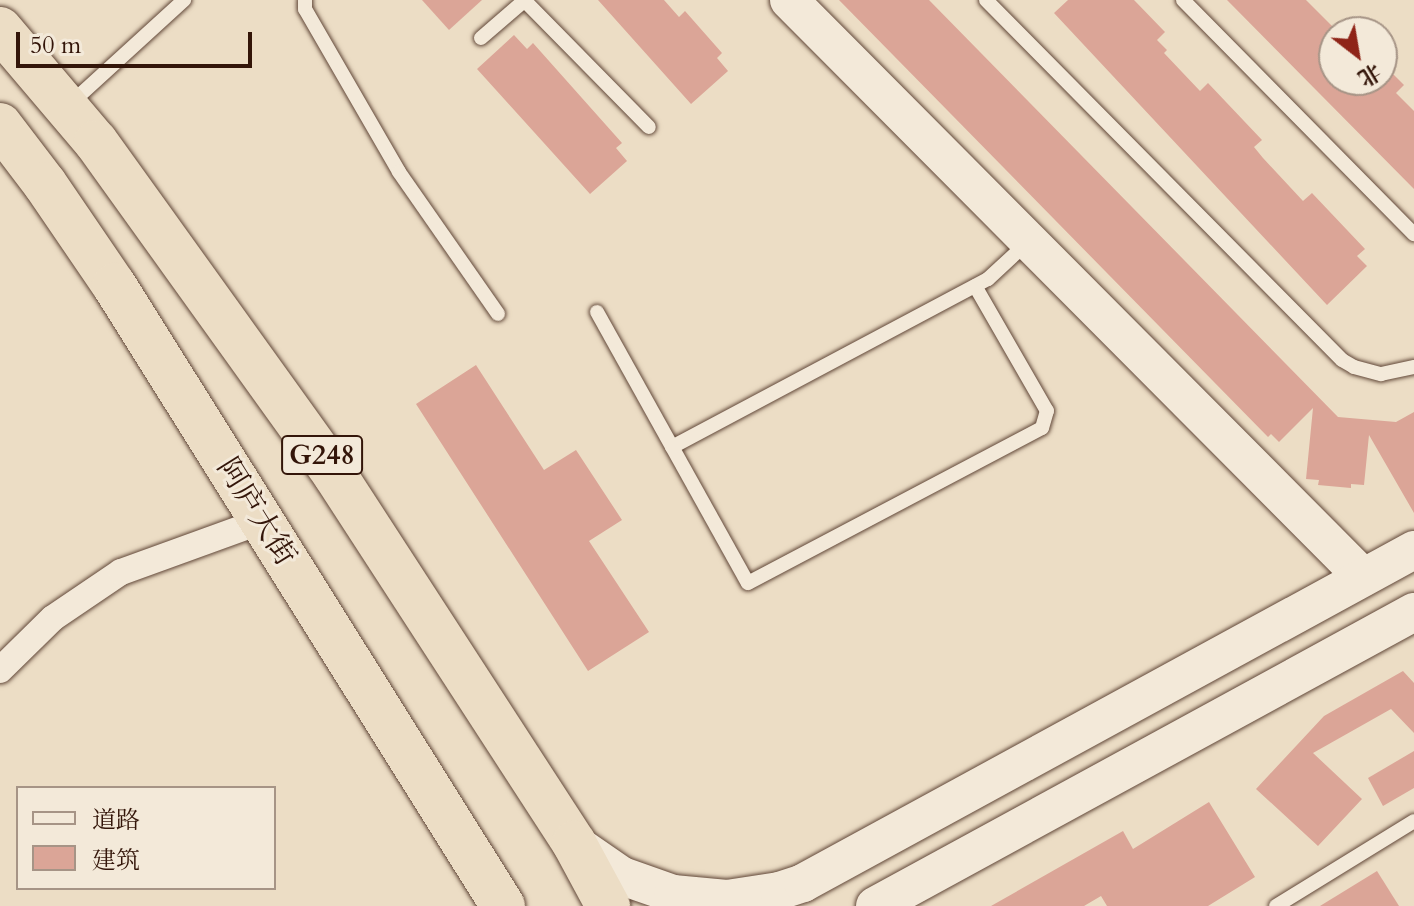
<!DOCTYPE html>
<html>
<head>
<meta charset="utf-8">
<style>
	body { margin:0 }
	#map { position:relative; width:1414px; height:906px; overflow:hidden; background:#ecddc5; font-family:Cardo,"Noto Serif SC",serif }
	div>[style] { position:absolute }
	.building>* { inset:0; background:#dba597 }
	.roads { filter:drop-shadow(0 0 2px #614738) drop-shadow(0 0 2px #614738) }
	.lane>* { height:14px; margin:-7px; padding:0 7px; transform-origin:7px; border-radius:7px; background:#f3e9d9 }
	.street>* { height:26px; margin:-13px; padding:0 13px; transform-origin:13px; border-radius:13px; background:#f3e9d9 }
	.secondary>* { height:38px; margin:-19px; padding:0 19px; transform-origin:19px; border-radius:19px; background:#f3e9d9 }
	.highway>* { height:44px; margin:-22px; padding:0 22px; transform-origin:22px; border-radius:22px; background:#ecddc5 }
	span { translate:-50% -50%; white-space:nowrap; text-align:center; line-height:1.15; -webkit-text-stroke:6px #f3e9d9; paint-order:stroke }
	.shield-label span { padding:2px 6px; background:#f3e9d9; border:2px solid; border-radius:6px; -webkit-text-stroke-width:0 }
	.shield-label { font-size:28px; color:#331509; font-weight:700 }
	.street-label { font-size:30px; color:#331509 }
	.legend { position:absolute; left:16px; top:786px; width:260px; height:104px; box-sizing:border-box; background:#f3e9d9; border:2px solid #a69486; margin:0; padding:10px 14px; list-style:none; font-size:24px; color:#331509 }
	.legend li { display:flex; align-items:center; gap:16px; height:40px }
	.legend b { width:40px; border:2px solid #a69486 }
	.north { position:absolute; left:1318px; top:16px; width:80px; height:80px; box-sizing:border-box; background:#f3e9d9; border:2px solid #a69486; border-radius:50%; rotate:149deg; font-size:22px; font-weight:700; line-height:32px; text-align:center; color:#331509 }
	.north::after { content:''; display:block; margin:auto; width:28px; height:36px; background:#8f2418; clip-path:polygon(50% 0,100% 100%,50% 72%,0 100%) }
	.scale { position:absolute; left:16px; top:32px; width:236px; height:36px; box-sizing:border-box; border:4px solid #331509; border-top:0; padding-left:10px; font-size:24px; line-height:28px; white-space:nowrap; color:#331509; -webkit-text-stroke:6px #f3e9d9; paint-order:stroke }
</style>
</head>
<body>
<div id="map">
	<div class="building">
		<div style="clip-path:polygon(422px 0,482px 0,449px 30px)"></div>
		<div style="clip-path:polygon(598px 0,664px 0,679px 17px,685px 11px,722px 53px,717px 58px,728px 71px,691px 104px)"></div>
		<div style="clip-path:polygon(839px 0,929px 0,1338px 417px,1396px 422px,1414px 412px,1414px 513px,1369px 435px,1364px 485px,1351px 484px,1351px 488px,1318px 485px,1319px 480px,1306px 479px,1313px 408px,1279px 442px,1271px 434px,1268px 437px)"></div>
		<div style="clip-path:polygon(1068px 0,1134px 0,1165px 32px,1157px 40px,1167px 50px,1164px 53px,1200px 91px,1208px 83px,1262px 140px,1254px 147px,1263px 158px,1303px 201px,1312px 193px,1365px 249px,1357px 256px,1367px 266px,1327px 305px,1054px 13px)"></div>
		<div style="clip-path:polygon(1227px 0,1306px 0,1338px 32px,1334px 32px,1334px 80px,1382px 80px,1387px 68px,1404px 85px,1396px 93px,1414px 111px,1414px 189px)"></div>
		<div style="clip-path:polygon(514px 35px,527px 49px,533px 43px,622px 143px,616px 148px,627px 161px,590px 194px,477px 69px)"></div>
		<div style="clip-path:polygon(476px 365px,544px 470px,576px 450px,622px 520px,589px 541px,649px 632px,588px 671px,416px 404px)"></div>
		<div style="clip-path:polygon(1403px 671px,1414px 683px,1414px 733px,1391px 709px,1313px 753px,1362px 799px,1318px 846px,1256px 789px,1324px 716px)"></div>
		<div style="clip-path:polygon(1414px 751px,1414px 788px,1383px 806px,1368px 778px)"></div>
		<div style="clip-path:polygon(1209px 802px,1255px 877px,1208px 906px,1107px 906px,1101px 896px,1084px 906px,991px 906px,1123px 831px,1133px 849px)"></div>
		<div style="clip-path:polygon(1377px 871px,1399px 906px,1320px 906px)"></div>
	</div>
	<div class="roads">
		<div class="lane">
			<div style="left:305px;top:0;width:9px;rotate:90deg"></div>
			<div style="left:305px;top:9px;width:188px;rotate:60deg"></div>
			<div style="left:399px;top:172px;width:173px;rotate:55.1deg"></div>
			<div style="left:524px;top:0;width:178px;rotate:45.5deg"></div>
			<div style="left:986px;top:0;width:506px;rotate:45.32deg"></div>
			<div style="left:1342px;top:360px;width:14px;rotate:30deg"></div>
			<div style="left:1354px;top:367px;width:28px;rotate:15deg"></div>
			<div style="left:1381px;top:374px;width:34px;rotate:-12deg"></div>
			<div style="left:1183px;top:0;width:329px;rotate:45.4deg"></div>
			<div style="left:481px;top:38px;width:58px;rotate:-40.8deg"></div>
			<div style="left:69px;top:105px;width:156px;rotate:-42.4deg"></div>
			<div style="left:597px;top:312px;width:310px;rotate:60.9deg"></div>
			<div style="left:748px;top:583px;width:332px;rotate:-27.8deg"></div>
			<div style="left:1042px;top:428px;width:18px;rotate:-74deg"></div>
			<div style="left:1047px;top:411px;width:144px;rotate:-119.9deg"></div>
			<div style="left:672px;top:447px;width:358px;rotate:-28deg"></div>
			<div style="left:988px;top:279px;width:56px;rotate:-42.8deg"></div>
			<div style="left:1276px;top:906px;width:162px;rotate:-31.6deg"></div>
		</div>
		<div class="street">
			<div style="left:0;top:670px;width:74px;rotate:-44.5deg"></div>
			<div style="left:53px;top:618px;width:82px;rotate:-34.1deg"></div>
			<div style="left:121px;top:572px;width:150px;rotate:-19.9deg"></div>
		</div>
		<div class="secondary">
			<div style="left:789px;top:0;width:814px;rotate:45.15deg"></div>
			<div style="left:574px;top:843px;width:58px;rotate:34.5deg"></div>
			<div style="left:622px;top:876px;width:54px;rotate:19.4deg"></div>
			<div style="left:673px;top:894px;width:54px;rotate:5.3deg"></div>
			<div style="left:727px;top:899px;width:53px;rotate:-8.7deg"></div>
			<div style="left:779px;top:891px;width:25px;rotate:-18deg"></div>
			<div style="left:803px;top:883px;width:696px;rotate:-28.59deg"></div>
			<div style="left:875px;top:906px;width:614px;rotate:-28.61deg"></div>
		</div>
		<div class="highway">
			<div style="left:0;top:29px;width:148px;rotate:49.7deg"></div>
			<div style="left:96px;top:142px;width:410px;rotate:54.3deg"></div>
			<div style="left:335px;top:475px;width:439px;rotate:57deg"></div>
			<div style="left:574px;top:843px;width:72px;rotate:61.6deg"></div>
			<div style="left:0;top:125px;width:74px;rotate:52.7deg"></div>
			<div style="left:45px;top:184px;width:122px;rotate:55.7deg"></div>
			<div style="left:114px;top:285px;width:733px;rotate:57.94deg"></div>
		</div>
	</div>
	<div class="shield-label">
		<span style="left:322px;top:455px">G248</span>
	</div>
	<div class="street-label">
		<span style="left:256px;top:512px;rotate:58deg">阿庐大街</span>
	</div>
	<ul class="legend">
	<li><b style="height:10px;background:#f3e9d9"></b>道路</li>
	<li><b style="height:22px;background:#dba597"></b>建筑</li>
	</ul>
	<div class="north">北</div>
	<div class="scale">50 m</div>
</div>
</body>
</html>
